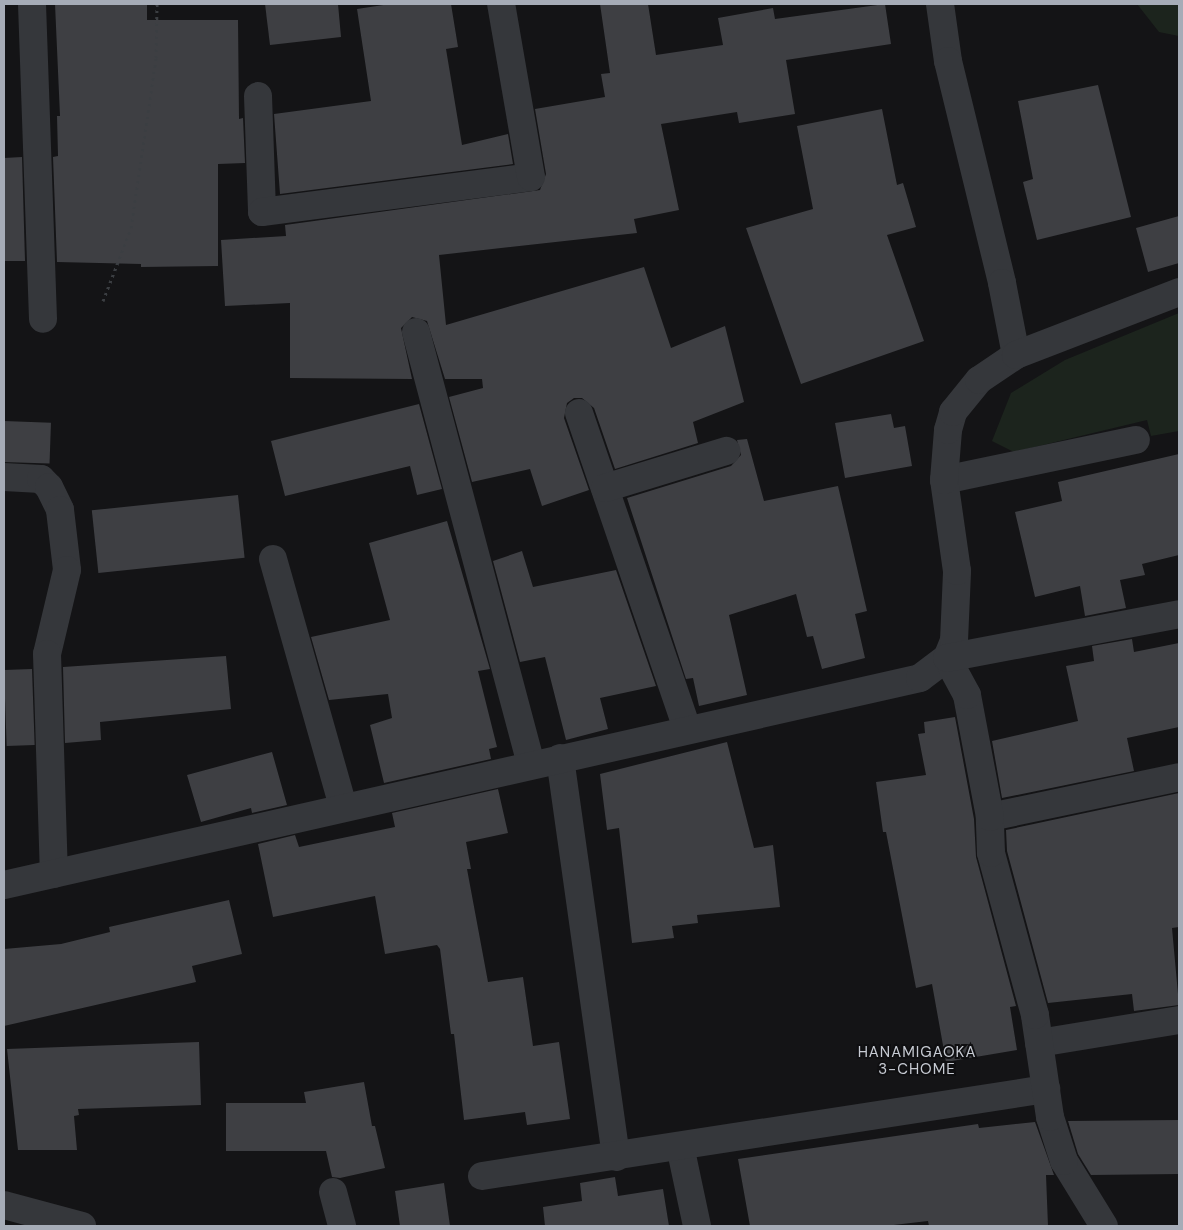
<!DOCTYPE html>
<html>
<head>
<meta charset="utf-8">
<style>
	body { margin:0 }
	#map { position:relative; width:1183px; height:1230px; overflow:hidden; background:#141416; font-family:"DM Sans",sans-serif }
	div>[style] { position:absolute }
	.green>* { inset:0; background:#1c241d }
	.building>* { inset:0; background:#3e3f43; transform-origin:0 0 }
	.path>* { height:3px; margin-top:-1.5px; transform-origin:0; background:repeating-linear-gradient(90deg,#3b3e42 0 2.5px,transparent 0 6.5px) }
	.minor>* { height:28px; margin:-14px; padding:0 14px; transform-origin:14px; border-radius:14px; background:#35373b }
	span { translate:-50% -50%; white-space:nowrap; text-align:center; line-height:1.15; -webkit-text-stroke:4px #0f0f11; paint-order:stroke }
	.neighbourhood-label { font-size:15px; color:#c7cbd3; letter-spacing:1px }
	.frame { position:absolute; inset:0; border:5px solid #a6acb7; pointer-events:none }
</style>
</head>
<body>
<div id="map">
	<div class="green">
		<div style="clip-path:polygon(1137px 4px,1179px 4px,1179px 36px,1159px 32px)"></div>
		<div style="clip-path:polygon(1179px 313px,1179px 431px,1151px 436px,1147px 420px,1014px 452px,992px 441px,1011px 393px,1065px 360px)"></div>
	</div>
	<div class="building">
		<div style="clip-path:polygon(55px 4px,147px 4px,147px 20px,238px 20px,239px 119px,243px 118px,245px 163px,218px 164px,218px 266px,141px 267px,141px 264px,57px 262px,53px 157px,58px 156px,57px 116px,60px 116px)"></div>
		<div style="clip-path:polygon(265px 4px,338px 4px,341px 37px,270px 45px)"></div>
		<div style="clip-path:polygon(390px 4px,451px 4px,458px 47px,446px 49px,462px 145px,508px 134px,513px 164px,280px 194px,274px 114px,371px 101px,357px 9px)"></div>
		<div style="clip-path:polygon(600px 4px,648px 4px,656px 55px,723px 45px,718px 18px,773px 8px,775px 19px,885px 4px,891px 44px,786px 60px,795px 114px,739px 123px,737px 112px,661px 124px,679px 210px,634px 219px,637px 233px,439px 255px,446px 325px,644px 267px,671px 348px,725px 326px,744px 402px,693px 422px,698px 443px,615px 469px,594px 408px,582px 398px,574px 398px,567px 403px,564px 418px,589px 490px,542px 506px,530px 469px,472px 482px,449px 397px,483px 388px,482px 379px,445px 379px,427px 321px,412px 317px,401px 328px,412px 379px,290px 378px,290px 303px,225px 306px,221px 240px,286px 236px,285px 225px,540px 190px,546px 174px,535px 109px,605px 97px,601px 74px,610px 73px)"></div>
		<div style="clip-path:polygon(1098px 85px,1131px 217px,1037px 240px,1023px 182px,1033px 179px,1018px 101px)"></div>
		<div style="clip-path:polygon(882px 109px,897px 185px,903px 183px,916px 227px,887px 235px,924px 341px,801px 384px,746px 228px,813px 209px,797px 126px)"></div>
		<div style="clip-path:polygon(22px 157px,25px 261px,4px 261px,4px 158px)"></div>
		<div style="clip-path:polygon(1179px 216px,1179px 263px,1148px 272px,1136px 228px)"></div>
		<div style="clip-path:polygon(419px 404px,442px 489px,417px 495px,410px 466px,285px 496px,271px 441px)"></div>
		<div style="clip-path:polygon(891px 414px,894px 428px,905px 426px,912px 466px,845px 478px,835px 423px)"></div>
		<div style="left:4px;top:421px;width:47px;height:41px;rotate:2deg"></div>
		<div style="clip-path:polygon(747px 439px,764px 501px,838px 486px,867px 611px,855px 614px,865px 658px,822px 669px,813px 636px,807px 637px,796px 594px,729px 615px,747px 695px,699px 706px,693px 678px,686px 679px,627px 498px,731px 466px,741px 455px,737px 440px)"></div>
		<div style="clip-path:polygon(1179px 454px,1179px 555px,1142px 564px,1145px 575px,1120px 580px,1126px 608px,1085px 616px,1080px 586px,1035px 597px,1015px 512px,1062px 501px,1058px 482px)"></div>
		<div style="left:238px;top:495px;width:63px;height:147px;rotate:84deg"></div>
		<div style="clip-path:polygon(447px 521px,490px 669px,478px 671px,497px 747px,489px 749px,491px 759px,384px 783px,370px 725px,392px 718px,388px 694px,329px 700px,311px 637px,390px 620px,369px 543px)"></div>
		<div style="clip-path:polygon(522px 551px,533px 587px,616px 570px,656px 686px,600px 698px,608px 729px,566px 740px,545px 657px,520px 662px,493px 561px)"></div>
		<div style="clip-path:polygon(1132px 639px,1134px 652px,1179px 643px,1179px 727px,1127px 738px,1134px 771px,1002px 798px,992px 741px,1078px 721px,1066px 666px,1094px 661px,1092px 646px)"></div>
		<div style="clip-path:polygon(226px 656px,231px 709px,100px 722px,101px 740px,65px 743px,63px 667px)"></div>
		<div style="left:32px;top:669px;width:76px;height:28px;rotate:88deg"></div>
		<div style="clip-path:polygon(955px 717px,974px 819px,976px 857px,1016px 1006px,1010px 1007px,1017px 1050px,946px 1062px,932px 984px,916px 988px,886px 832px,883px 832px,876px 782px,926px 775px,918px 734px,925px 733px,924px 722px)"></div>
		<div style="clip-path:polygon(727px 742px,754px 848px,773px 845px,780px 907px,697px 915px,698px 923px,672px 926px,674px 938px,632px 943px,619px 828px,607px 830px,600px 774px)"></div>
		<div style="clip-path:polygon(272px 752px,287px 805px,252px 813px,251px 808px,201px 822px,187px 775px)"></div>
		<div style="clip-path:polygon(498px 789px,508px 833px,466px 842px,471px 869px,467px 869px,488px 982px,523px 977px,533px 1046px,559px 1042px,570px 1119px,527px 1125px,525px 1112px,464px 1120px,454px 1034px,451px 1034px,440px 949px,437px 945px,385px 954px,375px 896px,273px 917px,258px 844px,295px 835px,299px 847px,395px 827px,392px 813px)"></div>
		<div style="clip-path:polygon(1179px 793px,1179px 927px,1172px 928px,1179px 1005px,1134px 1011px,1132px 994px,1048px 1003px,1007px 851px,1006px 830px)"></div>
		<div style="clip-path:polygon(229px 900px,242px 954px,192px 966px,196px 982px,4px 1026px,4px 949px,61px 944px,110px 932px,109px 927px)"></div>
		<div style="clip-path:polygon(199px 1042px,201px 1105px,78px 1109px,79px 1115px,74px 1116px,77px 1150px,18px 1150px,7px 1049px)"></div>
		<div style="clip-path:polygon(364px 1082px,372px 1126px,375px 1126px,385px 1168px,340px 1178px,332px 1177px,326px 1151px,226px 1151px,226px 1103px,306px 1103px,304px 1092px)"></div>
		<div style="clip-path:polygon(1179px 1120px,1179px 1174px,1091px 1175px,1078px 1154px,1068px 1121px)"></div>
		<div style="clip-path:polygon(1035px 1122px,1054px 1175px,1046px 1175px,1048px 1226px,929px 1226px,928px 1221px,885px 1226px,750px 1226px,738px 1159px,978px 1124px,979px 1128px)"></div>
		<div style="clip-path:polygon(615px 1177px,618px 1196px,663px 1189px,669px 1226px,545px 1226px,543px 1207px,582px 1201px,580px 1183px)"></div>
		<div style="clip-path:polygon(444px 1183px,450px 1226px,400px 1226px,395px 1191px)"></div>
	</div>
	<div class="path">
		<div style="left:103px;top:301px;width:78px;rotate:-69deg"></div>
		<div style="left:131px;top:228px;width:172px;rotate:-81.6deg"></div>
		<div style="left:156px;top:58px;width:54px;rotate:-88.9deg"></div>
	</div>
	<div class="minor">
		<div style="left:32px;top:4px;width:315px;rotate:88deg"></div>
		<div style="left:940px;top:4px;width:58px;rotate:82deg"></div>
		<div style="left:948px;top:61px;width:228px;rotate:76.3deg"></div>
		<div style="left:1002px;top:283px;width:73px;rotate:79deg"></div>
		<div style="left:258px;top:96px;width:116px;rotate:88deg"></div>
		<div style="left:262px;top:212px;width:271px;rotate:-7.4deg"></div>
		<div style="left:531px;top:177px;width:176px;rotate:-99.8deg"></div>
		<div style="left:416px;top:332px;width:447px;rotate:75.1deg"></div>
		<div style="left:579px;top:413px;width:334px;rotate:71.1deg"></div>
		<div style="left:4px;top:477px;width:37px;rotate:3deg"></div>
		<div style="left:41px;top:479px;width:11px;rotate:45deg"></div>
		<div style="left:49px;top:487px;width:25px;rotate:64deg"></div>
		<div style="left:60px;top:510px;width:60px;rotate:83.3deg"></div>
		<div style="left:67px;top:570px;width:86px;rotate:103.4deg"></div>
		<div style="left:47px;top:654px;width:220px;rotate:88.2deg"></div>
		<div style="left:944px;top:480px;width:196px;rotate:-11.8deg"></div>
		<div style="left:605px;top:488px;width:127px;rotate:-17deg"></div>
		<div style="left:273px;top:559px;width:258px;rotate:74.2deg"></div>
		<div style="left:560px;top:758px;width:403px;rotate:82deg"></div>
		<div style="left:990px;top:817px;width:193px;rotate:-11.9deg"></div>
		<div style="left:4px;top:885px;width:939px;rotate:-12.73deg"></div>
		<div style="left:920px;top:678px;width:34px;rotate:-37deg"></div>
		<div style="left:947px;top:658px;width:18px;rotate:-68deg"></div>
		<div style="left:954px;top:641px;width:70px;rotate:-87.5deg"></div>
		<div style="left:957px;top:571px;width:92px;rotate:-98.1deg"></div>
		<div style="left:944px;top:480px;width:50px;rotate:-85.4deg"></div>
		<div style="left:948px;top:430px;width:19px;rotate:-74deg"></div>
		<div style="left:953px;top:412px;width:41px;rotate:-50.9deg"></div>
		<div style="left:979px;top:380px;width:45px;rotate:-34deg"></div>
		<div style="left:1016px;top:355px;width:175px;rotate:-21.1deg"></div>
		<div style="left:1039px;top:1043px;width:142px;rotate:-9.3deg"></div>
		<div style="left:680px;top:1146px;width:82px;rotate:78deg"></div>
		<div style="left:482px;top:1176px;width:571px;rotate:-8.77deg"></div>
		<div style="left:333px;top:1192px;width:35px;rotate:75deg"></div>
		<div style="left:4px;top:1205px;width:81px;rotate:15.1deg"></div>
		<div style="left:1104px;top:1226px;width:76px;rotate:-121.6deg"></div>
		<div style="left:1064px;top:1161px;width:46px;rotate:-107.7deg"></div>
		<div style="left:1050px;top:1117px;width:103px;rotate:-98.4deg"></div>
		<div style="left:1035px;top:1015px;width:168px;rotate:-105.2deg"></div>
		<div style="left:991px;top:853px;width:36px;rotate:-92deg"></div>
		<div style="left:990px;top:817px;width:124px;rotate:-100.7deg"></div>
		<div style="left:967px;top:695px;width:42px;rotate:-118.4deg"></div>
		<div style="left:947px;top:658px;width:236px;rotate:-10.7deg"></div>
	</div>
	<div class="neighbourhood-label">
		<span style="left:917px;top:1061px">HANAMIGAOKA<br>3-CHOME</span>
	</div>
	<div class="frame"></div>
</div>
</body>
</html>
